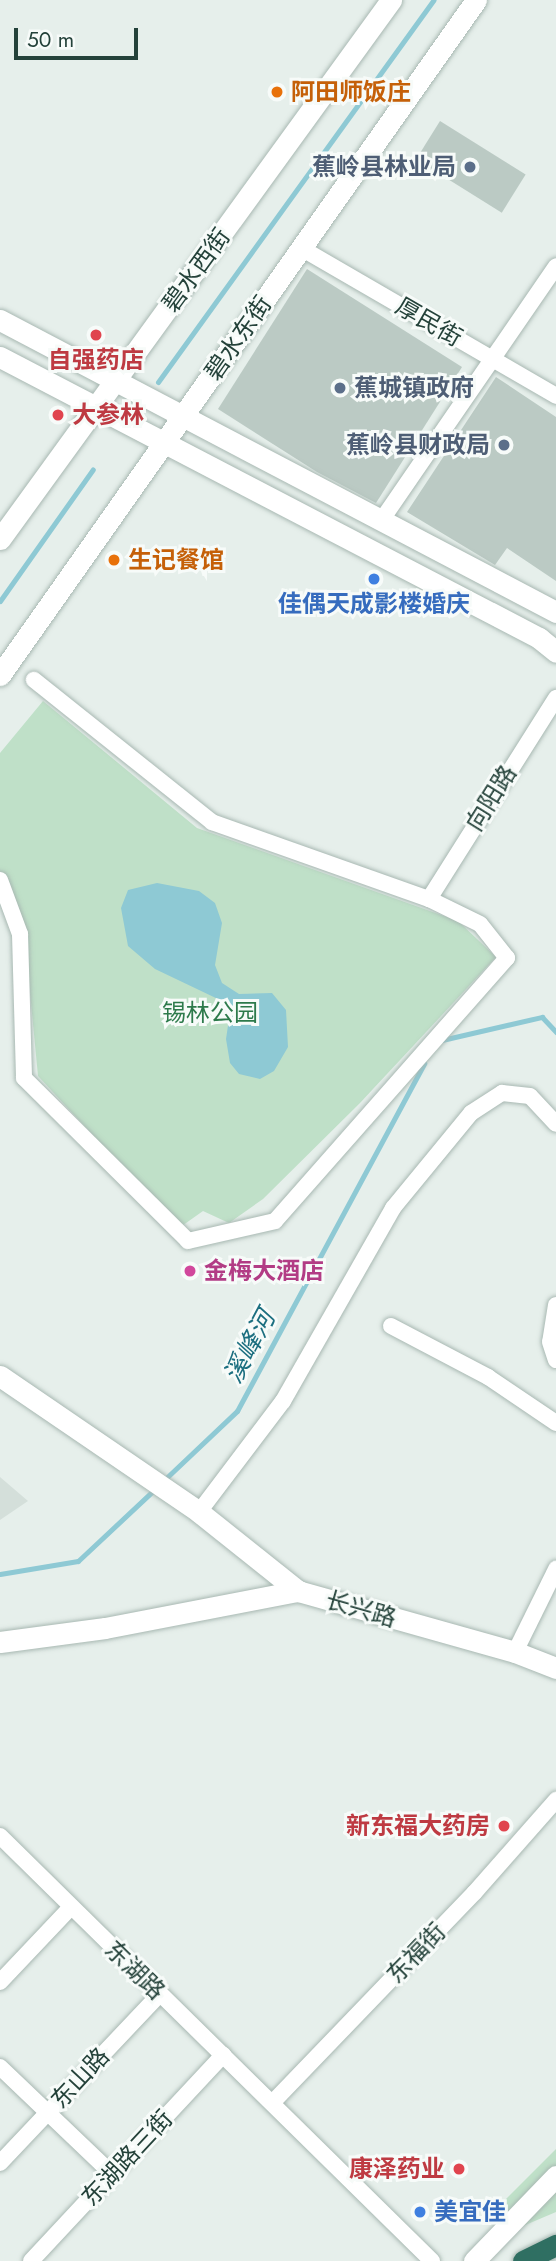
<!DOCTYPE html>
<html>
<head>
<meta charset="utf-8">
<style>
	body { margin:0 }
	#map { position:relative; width:556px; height:2261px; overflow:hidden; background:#e6efeb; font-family:Jost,"Noto Sans SC",sans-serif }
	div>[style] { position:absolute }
	.built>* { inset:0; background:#d4dfda }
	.green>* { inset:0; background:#bfe0c8 }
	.water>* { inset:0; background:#8ec9d4 }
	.stream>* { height:5px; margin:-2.5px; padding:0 2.5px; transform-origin:2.5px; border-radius:2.5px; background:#8ec9d4 }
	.building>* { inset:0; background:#bbcac4; transform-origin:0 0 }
	.roads { filter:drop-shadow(0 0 2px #a8b8b2) drop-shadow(0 0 2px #a8b8b2) }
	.street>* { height:16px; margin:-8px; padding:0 8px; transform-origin:8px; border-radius:8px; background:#fff }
	.secondary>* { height:21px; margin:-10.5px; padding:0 10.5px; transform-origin:10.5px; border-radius:10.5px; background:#fff }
	.highway>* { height:21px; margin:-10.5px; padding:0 10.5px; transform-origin:10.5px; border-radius:10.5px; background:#2f6f62 }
	.dots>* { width:19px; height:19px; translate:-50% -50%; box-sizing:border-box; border:4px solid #f7fbf9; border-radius:50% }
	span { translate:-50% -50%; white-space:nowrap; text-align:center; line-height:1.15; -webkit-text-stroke:6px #f7fbf9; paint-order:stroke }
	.food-label { font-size:24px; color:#c56008; font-weight:700 }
	.left { translate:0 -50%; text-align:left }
	.service-label { font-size:24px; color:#4e5e75; font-weight:700 }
	.right { translate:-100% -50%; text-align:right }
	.street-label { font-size:24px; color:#24423a }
	.health-label { font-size:24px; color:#be3a42; font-weight:700 }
	.shop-label { font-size:24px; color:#366cbe; font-weight:700 }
	.park-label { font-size:24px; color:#2d7a4b }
	.hotel-label { font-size:24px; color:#b23c85; font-weight:700 }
	.water-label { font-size:26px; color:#1c6f80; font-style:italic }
	.scale { position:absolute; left:14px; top:28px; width:124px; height:32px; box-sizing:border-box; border:4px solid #24423a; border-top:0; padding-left:9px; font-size:21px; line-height:24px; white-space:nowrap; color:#24423a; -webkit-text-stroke:5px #f7fbf9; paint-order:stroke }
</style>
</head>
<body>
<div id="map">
	<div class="built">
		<div style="clip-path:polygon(0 1477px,28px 1501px,0 1520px)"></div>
	</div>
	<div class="green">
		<div style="clip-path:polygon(43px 701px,197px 828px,458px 921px,496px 957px,360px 1103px,263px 1199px,229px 1223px,203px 1211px,179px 1228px,38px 1076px,23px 919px,0 871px,0 753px)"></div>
		<div style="clip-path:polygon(556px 2149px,556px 2212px,523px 2226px,500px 2205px)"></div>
	</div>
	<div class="water">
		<div style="clip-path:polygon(157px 883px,199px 891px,215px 903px,222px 923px,215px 965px,222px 983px,239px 994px,272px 993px,286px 1010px,288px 1047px,274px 1071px,260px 1079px,239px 1074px,230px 1063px,226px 1039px,229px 1019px,220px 1000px,155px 969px,128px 946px,121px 908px,128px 890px)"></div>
	</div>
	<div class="stream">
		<div style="left:158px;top:382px;width:471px;rotate:-54.2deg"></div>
		<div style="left:0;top:601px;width:161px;rotate:-54.8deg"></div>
		<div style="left:442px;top:1040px;width:103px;rotate:-13deg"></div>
		<div style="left:542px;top:1017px;width:21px;rotate:47deg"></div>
		<div style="left:163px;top:1481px;width:102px;rotate:-43.4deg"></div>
		<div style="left:237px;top:1411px;width:395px;rotate:-61.7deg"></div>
		<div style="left:0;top:1574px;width:79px;rotate:-9.5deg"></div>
		<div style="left:78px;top:1561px;width:107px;rotate:-43.1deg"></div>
	</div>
	<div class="building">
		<div style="left:440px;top:121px;width:101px;height:45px;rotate:32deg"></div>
		<div style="clip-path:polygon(307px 269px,462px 367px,376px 503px,317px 472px,218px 409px)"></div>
		<div style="clip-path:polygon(496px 377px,556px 417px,556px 581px,507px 548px,495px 565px,407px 512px)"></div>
	</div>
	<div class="roads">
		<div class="street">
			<div style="left:301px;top:248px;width:295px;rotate:30.1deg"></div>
			<div style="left:381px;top:521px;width:309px;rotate:-55.5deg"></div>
			<div style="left:0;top:880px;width:58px;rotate:69.7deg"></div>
			<div style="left:20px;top:934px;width:144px;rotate:88.4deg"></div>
			<div style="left:24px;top:1078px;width:231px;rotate:44.8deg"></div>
			<div style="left:188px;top:1241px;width:89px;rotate:-12.9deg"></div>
			<div style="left:275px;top:1221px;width:351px;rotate:-48.6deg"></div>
			<div style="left:507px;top:958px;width:43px;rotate:-128.5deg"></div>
			<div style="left:480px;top:924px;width:57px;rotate:-153.9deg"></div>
			<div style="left:429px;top:899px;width:230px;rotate:-160.5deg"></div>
			<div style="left:212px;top:822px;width:228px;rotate:-141.4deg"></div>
			<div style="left:429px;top:899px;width:238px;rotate:-57.7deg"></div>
			<div style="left:556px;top:1305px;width:37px;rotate:99deg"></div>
			<div style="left:550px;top:1342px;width:19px;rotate:72deg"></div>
			<div style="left:391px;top:1326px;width:110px;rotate:27.7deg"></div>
			<div style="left:488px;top:1377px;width:82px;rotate:34.1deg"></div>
			<div style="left:199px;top:1512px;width:139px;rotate:-52.9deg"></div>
			<div style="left:283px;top:1401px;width:222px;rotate:-60.3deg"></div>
			<div style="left:393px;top:1208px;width:123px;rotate:-50.6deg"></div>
			<div style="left:471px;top:1113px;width:37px;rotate:-33deg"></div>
			<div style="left:502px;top:1093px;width:28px;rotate:6deg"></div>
			<div style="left:530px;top:1096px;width:38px;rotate:47deg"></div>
			<div style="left:515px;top:1652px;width:93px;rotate:-63.7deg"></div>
			<div style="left:0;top:1836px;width:606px;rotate:44.53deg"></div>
			<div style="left:0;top:1982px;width:102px;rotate:-46.6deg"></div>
			<div style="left:0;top:2067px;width:155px;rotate:43.7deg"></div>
			<div style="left:273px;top:2102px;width:291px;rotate:-46.1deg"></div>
			<div style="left:475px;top:1892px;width:123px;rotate:-48.6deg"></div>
			<div style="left:0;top:2163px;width:233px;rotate:-46.6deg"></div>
			<div style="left:31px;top:2261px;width:282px;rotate:-47deg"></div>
		</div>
		<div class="secondary">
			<div style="left:0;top:320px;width:628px;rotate:27.71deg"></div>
			<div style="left:0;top:357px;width:608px;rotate:27.53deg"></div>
			<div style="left:539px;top:638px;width:22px;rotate:39deg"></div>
			<div style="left:0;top:539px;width:666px;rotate:-54.04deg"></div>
			<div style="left:0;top:675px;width:826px;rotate:-54.81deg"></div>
			<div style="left:0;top:1376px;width:241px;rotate:34.3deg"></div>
			<div style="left:199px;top:1512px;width:127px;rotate:38.6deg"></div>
			<div style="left:298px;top:1591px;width:225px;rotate:15.7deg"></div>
			<div style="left:515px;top:1652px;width:44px;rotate:21.3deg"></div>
			<div style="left:0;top:1642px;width:106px;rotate:-7.6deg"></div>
			<div style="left:105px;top:1628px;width:197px;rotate:-10.9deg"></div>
			<div style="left:474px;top:2261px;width:118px;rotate:-46deg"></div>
		</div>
		<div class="highway">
			<div style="left:523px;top:2261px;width:37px;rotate:-26deg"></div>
		</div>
	</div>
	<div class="dots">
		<div style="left:277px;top:92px;background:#e8710a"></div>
		<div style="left:470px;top:167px;background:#5c6f8a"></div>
		<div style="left:96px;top:335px;background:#e0444e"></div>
		<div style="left:340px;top:388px;background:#5c6f8a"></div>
		<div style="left:58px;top:415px;background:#e0444e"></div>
		<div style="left:504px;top:445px;background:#5c6f8a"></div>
		<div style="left:114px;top:560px;background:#e8710a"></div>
		<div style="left:374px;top:579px;background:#3f7fe0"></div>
		<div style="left:190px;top:1271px;background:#d1479c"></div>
		<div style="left:504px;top:1826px;background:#e0444e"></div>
		<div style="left:459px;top:2169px;background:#e0444e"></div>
		<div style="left:420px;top:2212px;background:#3f7fe0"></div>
	</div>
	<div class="food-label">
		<span class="left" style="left:291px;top:92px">阿田师饭庄</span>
		<span class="left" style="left:128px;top:560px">生记餐馆</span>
	</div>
	<div class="service-label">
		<span class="right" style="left:456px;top:167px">蕉岭县林业局</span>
		<span class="left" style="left:354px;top:388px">蕉城镇政府</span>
		<span class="right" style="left:490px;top:445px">蕉岭县财政局</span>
	</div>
	<div class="street-label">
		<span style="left:196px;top:270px;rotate:-54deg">碧水西街</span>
		<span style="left:429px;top:322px;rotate:30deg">厚民街</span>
		<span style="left:238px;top:338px;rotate:-55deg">碧水东街</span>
		<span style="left:491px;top:798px;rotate:-58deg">向阳路</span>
		<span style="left:361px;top:1609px;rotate:16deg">长兴路</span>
		<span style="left:416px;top:1953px;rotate:-46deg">东福街</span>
		<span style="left:135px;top:1970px;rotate:44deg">东湖路</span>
		<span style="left:80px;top:2078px;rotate:-47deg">东山路</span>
		<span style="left:127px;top:2158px;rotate:-47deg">东湖路三街</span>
	</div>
	<div class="health-label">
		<span style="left:96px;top:360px">自强药店</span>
		<span class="left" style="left:72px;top:415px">大参林</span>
		<span class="right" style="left:490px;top:1826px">新东福大药房</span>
		<span class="right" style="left:445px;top:2169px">康泽药业</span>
	</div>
	<div class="shop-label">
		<span style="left:374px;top:604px">佳偶天成影楼婚庆</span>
		<span class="left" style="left:434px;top:2212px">美宜佳</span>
	</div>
	<div class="park-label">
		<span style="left:210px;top:1013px">锡林公园</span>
	</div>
	<div class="hotel-label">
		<span class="left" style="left:204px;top:1271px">金梅大酒店</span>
	</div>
	<div class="water-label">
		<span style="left:250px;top:1347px;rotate:-62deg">溪峰河</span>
	</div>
	<div class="scale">50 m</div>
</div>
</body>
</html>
